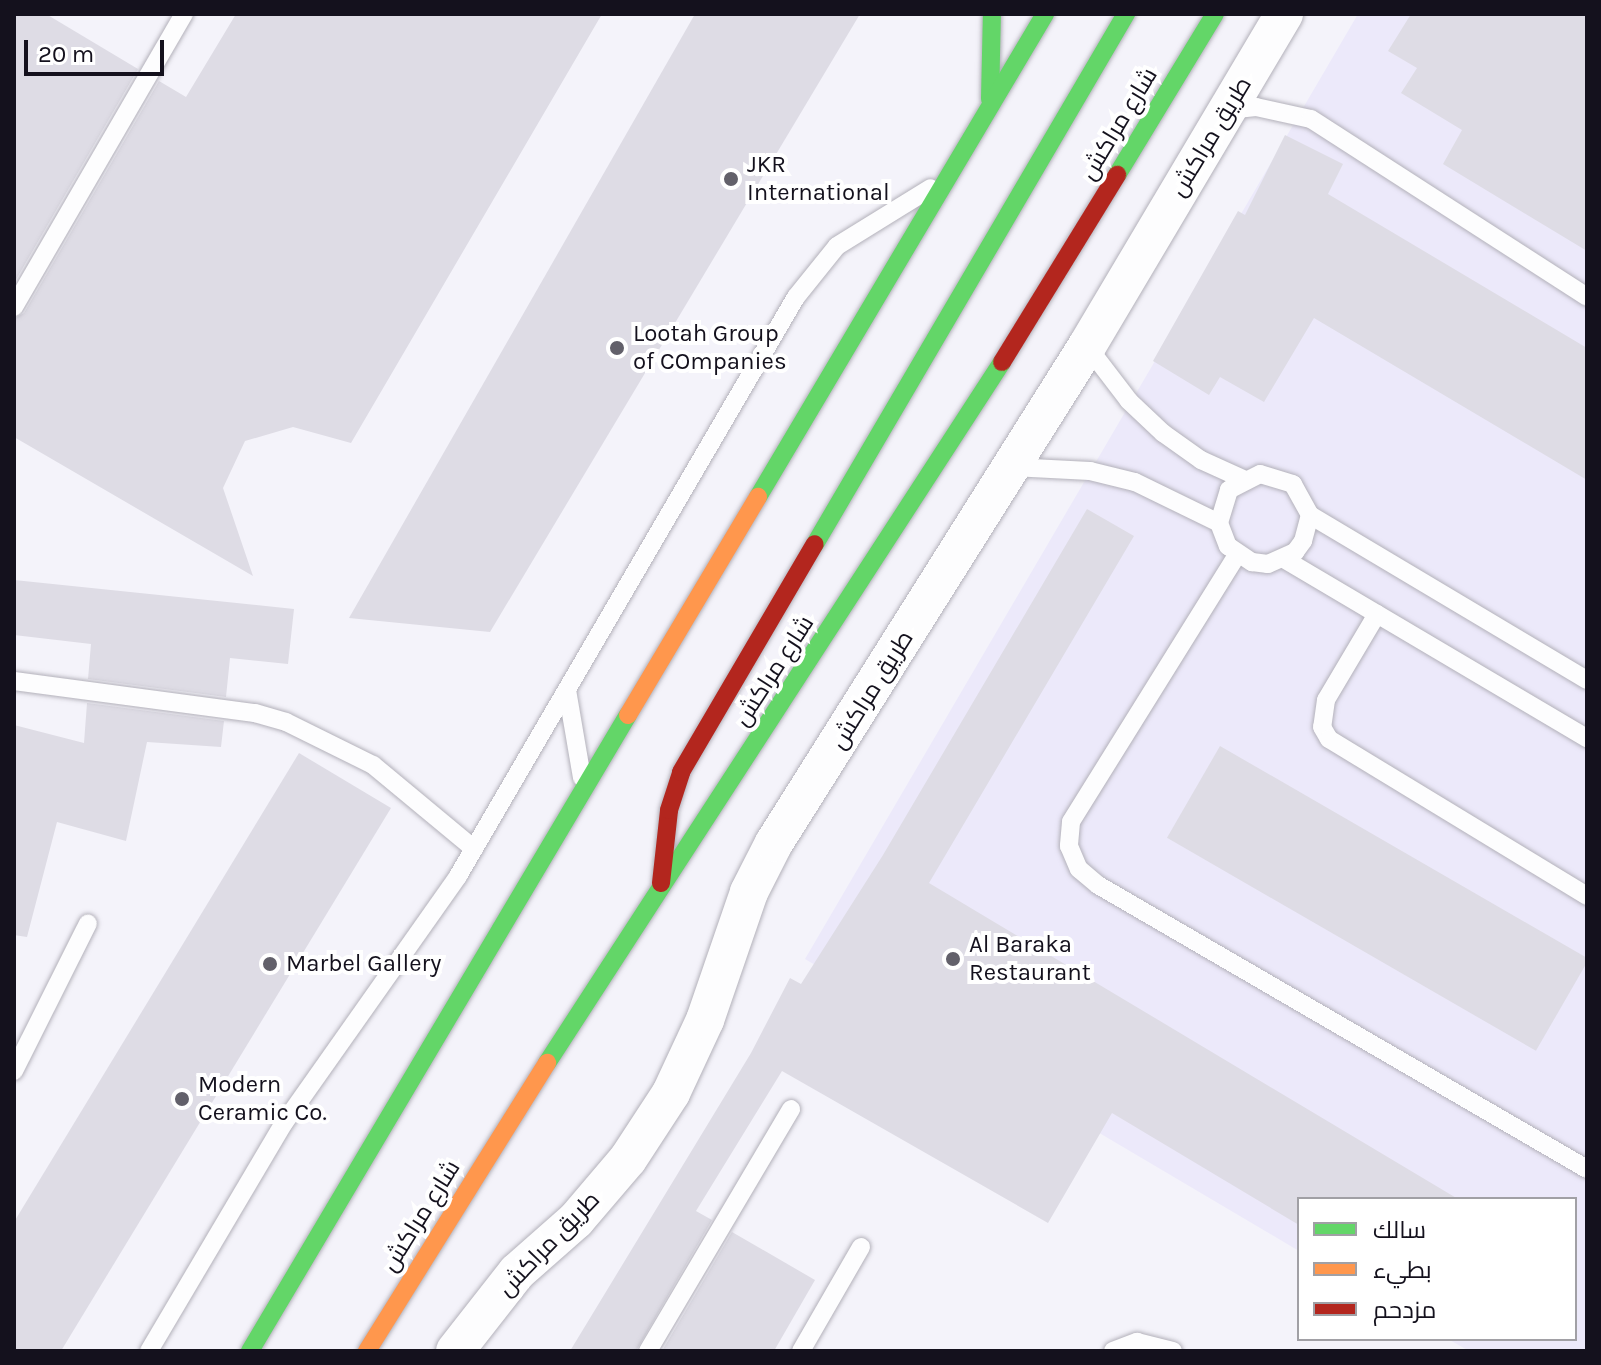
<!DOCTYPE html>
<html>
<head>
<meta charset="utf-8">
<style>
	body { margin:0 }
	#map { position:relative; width:1601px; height:1365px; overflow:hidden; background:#f4f3fa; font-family:Karla,Cairo,sans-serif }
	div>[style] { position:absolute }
	.built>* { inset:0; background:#ece9fa }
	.building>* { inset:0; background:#dedce5; transform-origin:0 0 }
	.roads { filter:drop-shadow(0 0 2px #b3b1ba) drop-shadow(0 0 2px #b3b1ba) }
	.lane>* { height:18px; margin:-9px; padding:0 9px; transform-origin:9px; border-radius:9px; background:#fdfdfe }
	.street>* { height:38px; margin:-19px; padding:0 19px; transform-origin:19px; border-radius:19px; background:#fdfdfe }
	.fast>* { height:18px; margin:-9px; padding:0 9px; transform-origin:9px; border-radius:9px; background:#63d668 }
	.slow>* { height:18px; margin:-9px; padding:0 9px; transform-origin:9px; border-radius:9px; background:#ff974d }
	.jam>* { height:18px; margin:-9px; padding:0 9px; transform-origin:9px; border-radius:9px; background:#b3261e }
	.dots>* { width:22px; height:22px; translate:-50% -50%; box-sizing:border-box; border:4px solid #fff; border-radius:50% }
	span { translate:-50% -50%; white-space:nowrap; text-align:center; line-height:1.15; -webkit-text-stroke:8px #fff; paint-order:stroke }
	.street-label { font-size:24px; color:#14111d }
	.poi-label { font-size:24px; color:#14111d }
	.left { translate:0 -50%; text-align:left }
	.frame { position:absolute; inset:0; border:16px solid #14111d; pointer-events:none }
	.legend { position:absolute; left:1297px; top:1197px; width:280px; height:144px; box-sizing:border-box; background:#fff; border:2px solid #a1a0a5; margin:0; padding:10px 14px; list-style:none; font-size:24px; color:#14111d }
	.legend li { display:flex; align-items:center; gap:16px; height:40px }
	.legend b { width:40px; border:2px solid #a1a0a5 }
	.scale { position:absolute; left:24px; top:40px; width:140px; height:36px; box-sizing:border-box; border:4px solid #14111d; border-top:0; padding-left:10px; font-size:24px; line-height:28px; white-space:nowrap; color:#14111d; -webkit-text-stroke:6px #fff; paint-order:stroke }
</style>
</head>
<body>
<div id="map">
	<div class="built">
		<div style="clip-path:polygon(1358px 14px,1587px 14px,1587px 1351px,1469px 1351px,1448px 1339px,1575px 1339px,1575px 1199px,1299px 1199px,1299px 1251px,805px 959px)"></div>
	</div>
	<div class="building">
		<div style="clip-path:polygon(14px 14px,46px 14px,138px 69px,14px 283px)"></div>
		<div style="clip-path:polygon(236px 14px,602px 14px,351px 443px,293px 427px,245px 441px,223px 488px,253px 576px,14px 437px,14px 319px,24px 313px,159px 81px,186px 97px)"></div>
		<div style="clip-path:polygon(695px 14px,860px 14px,490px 632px,349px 618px)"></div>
		<div style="clip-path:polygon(1411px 14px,1587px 14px,1587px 251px,1443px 164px,1462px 130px,1401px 93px,1417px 68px,1388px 51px)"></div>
		<div style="clip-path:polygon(1285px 135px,1343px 164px,1328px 194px,1587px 348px,1587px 480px,1314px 318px,1264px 402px,1220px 377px,1209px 395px,1153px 361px,1238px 211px,1245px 215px)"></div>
		<div style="clip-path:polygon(1087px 509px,1134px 536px,929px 883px,1458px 1199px,1299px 1199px,1299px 1225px,1112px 1113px,1048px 1223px,782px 1071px,696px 1211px,712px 1220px,636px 1351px,570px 1351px,751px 1053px,790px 978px,801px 984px,883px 855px)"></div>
		<div style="clip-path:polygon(14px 580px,294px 609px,288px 664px,230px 658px,226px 697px,88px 679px,91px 644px,14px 635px)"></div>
		<div style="clip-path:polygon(87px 703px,224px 721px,221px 747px,147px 742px,126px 841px,57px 822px,27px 937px,14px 935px,14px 725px,84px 743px)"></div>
		<div style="left:1220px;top:746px;width:426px;height:106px;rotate:30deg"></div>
		<div style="clip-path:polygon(299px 753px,391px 808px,61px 1351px,14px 1351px,14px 1222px)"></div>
		<div style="clip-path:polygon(732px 1232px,815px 1280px,774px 1351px,662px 1351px)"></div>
	</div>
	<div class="roads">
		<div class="lane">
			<div style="left:1227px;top:110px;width:29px;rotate:-6deg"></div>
			<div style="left:1256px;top:107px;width:56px;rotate:12.3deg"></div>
			<div style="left:1311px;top:119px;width:328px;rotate:32.8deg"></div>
			<div style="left:14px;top:307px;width:339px;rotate:-59.9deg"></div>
			<div style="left:1087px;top:346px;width:69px;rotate:52.6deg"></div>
			<div style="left:1129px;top:401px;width:47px;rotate:43.3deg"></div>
			<div style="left:1163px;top:433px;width:47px;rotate:35.4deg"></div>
			<div style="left:1201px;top:460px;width:46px;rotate:24.3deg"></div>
			<div style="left:1012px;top:467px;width:78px;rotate:2.9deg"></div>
			<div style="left:1090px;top:471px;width:46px;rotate:13.7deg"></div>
			<div style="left:1135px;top:482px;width:93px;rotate:26deg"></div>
			<div style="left:1219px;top:523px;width:25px;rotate:69deg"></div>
			<div style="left:1228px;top:546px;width:29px;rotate:34deg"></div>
			<div style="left:1252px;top:562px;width:16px;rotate:7deg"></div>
			<div style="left:1268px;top:564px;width:30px;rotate:-24deg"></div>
			<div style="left:1295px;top:552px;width:14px;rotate:-54deg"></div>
			<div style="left:1303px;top:541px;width:27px;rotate:-75deg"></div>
			<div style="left:1310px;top:515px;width:35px;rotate:-119deg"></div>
			<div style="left:1293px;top:484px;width:34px;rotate:-163deg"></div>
			<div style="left:1260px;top:474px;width:35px;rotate:153deg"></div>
			<div style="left:1229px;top:490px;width:34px;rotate:107deg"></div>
			<div style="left:1310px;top:515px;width:322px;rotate:30.8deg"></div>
			<div style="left:1237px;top:555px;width:314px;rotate:121.9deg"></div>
			<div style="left:1071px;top:822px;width:24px;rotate:95deg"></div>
			<div style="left:1069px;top:846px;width:25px;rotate:67deg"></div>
			<div style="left:1079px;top:869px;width:25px;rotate:40deg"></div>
			<div style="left:1098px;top:885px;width:565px;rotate:30.15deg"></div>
			<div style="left:1284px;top:559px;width:352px;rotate:30.6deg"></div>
			<div style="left:1377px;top:614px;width:100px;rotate:120.7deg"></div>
			<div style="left:1326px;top:700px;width:27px;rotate:98deg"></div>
			<div style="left:1322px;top:727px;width:14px;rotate:60deg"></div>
			<div style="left:1329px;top:739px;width:302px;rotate:31.3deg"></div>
			<div style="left:14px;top:681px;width:243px;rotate:7.6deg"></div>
			<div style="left:255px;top:713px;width:32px;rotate:16deg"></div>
			<div style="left:286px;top:722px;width:97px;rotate:26.3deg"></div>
			<div style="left:373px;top:765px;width:131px;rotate:39.7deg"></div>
			<div style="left:567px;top:690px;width:89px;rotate:80.3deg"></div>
			<div style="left:14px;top:1071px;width:165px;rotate:-63.4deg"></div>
			<div style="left:149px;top:1351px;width:265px;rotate:-59.4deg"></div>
			<div style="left:284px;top:1123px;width:302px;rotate:-54.8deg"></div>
			<div style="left:458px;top:876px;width:670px;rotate:-59.73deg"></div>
			<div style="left:796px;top:297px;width:65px;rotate:-51.2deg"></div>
			<div style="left:837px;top:246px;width:110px;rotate:-31.7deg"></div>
			<div style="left:648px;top:1351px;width:281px;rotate:-59.4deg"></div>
			<div style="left:801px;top:1351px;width:120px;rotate:-60deg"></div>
			<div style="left:1113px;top:1351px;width:26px;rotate:-21deg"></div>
			<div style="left:1137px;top:1342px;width:37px;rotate:14deg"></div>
		</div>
		<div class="street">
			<div style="left:455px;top:1351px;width:100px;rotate:-51.9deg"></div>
			<div style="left:517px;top:1272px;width:79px;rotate:-41.4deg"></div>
			<div style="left:576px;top:1220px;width:80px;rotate:-49.6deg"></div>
			<div style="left:628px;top:1159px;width:79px;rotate:-56.9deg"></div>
			<div style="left:671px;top:1093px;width:81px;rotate:-65deg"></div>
			<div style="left:705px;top:1020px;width:135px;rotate:-71deg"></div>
			<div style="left:749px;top:892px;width:55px;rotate:-63deg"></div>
			<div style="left:774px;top:843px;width:587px;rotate:-57.8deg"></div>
			<div style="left:1087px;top:346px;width:386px;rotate:-59.3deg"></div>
		</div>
		<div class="fast">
			<div style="left:990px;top:99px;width:85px;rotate:-88.7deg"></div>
			<div style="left:1117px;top:175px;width:188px;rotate:-58.7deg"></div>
			<div style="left:758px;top:497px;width:562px;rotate:-59.28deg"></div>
			<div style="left:815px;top:544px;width:615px;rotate:-59.6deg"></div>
			<div style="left:547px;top:1063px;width:836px;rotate:-57.01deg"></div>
			<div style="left:250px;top:1351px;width:740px;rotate:-59.28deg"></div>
		</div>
		<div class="slow">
			<div style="left:628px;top:715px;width:254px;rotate:-59.2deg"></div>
			<div style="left:367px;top:1351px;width:340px;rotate:-58deg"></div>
		</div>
		<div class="jam">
			<div style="left:1002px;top:362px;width:220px;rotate:-58.4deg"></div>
			<div style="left:661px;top:883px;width:73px;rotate:-83.7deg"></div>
			<div style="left:669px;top:810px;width:40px;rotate:-72deg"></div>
			<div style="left:681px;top:772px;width:264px;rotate:-59.6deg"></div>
		</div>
	</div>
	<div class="dots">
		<div style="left:731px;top:179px;background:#62606a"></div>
		<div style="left:617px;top:348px;background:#62606a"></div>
		<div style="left:953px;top:959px;background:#62606a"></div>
		<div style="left:270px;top:964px;background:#62606a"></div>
		<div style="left:182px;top:1099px;background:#62606a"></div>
	</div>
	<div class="street-label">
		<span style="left:1119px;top:124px;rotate:-59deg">شارع مراكش</span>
		<span style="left:1211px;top:137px;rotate:-59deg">طريق مراكش</span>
		<span style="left:774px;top:671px;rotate:-57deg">شارع مراكش</span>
		<span style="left:872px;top:690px;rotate:-58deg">طريق مراكش</span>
		<span style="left:421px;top:1216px;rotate:-58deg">شارع مراكش</span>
		<span style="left:549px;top:1244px;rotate:-46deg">طريق مراكش</span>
	</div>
	<div class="poi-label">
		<span class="left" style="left:747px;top:179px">JKR<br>International</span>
		<span class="left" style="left:633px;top:348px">Lootah Group<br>of COmpanies</span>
		<span class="left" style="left:969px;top:959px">Al Baraka<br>Restaurant</span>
		<span class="left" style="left:286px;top:964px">Marbel Gallery</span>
		<span class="left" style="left:198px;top:1099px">Modern<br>Ceramic Co.</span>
	</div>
	<div class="frame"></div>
	<ul class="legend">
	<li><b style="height:10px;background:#63d668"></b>سالك</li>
	<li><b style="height:10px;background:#ff974d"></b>بطيء</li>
	<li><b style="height:10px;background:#b3261e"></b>مزدحم</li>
	</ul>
	<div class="scale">20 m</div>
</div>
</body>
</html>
